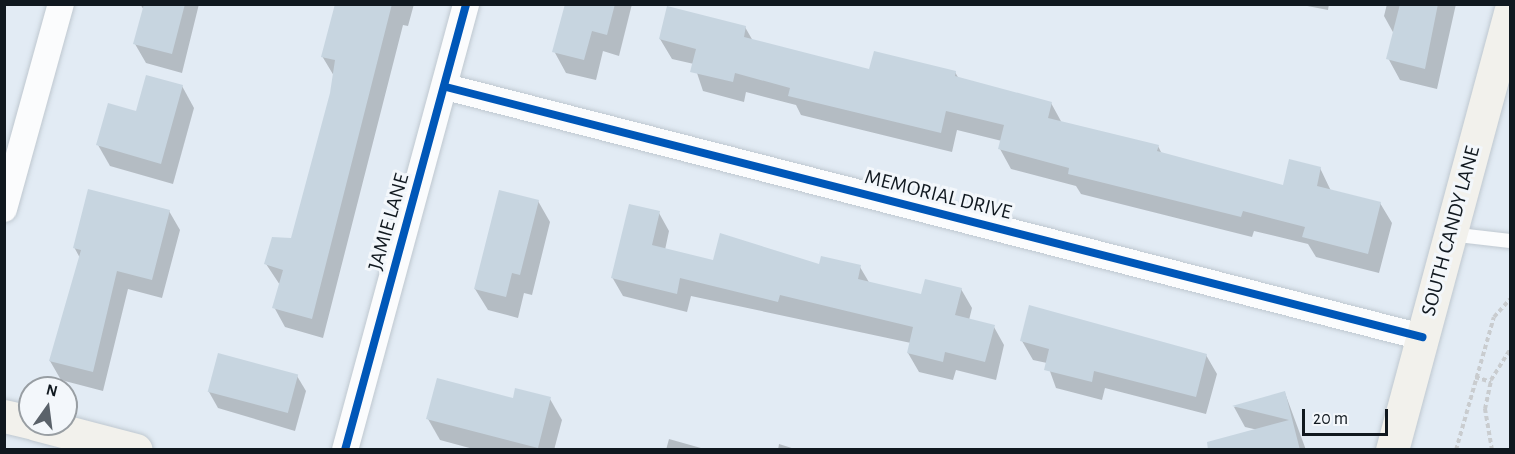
<!DOCTYPE html>
<html>
<head>
<meta charset="utf-8">
<style>
	body { margin:0 }
	#map { position:relative; width:1515px; height:454px; overflow:hidden; background:#e2ebf4; font-family:"Alegreya Sans",sans-serif }
	div>[style] { position:absolute }
	.shadow>* { inset:0; background:#0003 }
	.building>* { inset:0; background:#c7d5e0; transform-origin:0 0 }
	.path>* { height:4px; margin-top:-2px; transform-origin:0; background:repeating-linear-gradient(90deg,#c9cccf 0 4.5px,transparent 0 7.5px) }
	.roads { filter:drop-shadow(0 0 2px #bfc8d0) drop-shadow(0 0 2px #bfc8d0) }
	.lane>* { height:14px; margin:-7px; padding:0 7px; transform-origin:7px; border-radius:7px; background:#fbfcfd }
	.street>* { height:26px; margin:-13px; padding:0 13px; transform-origin:13px; border-radius:13px; background:#fbfcfd }
	.secondary>* { height:33px; margin:-16.5px; padding:0 16.5px; transform-origin:16.5px; border-radius:16.5px; background:#f2f1ec }
	.cycleway>* { height:8px; margin:-4px; padding:0 4px; transform-origin:4px; border-radius:4px; background:#0057b8 }
	span { translate:-50% -50%; white-space:nowrap; text-align:center; line-height:1.15; -webkit-text-stroke:6px #f3f7fb; paint-order:stroke }
	.street-label { font-size:21px; color:#10181f }
	.frame { position:absolute; inset:0; border:6px solid #10181f; pointer-events:none }
	.north { position:absolute; left:18px; top:376px; width:60px; height:60px; box-sizing:border-box; background:#f3f7fb; border:2px solid #989ea3; border-radius:50%; rotate:14deg; font-size:16px; font-weight:700; line-height:24px; text-align:center; color:#10181f }
	.north::after { content:''; display:block; margin:auto; width:21px; height:27px; background:#5a626a; clip-path:polygon(50% 0,100% 100%,50% 72%,0 100%) }
	.scale { position:absolute; left:1302px; top:409px; width:86px; height:27px; box-sizing:border-box; border:3px solid #10181f; border-top:0; padding-left:8px; font-size:18px; line-height:21px; white-space:nowrap; color:#10181f; -webkit-text-stroke:4px #f3f7fb; paint-order:stroke }
</style>
</head>
<body>
<div id="map">
	<div class="shadow">
		<div style="clip-path:polygon(140px 4px,199px 4px,182px 73px,146px 63px,135px 44px,144px 10px)"></div>
		<div style="clip-path:polygon(353px 4px,414px 4px,408px 26px,403px 25px,323px 338px,285px 327px,274px 307px,280px 285px,266px 264px,293px 239px,331px 94px,334px 76px,322px 56px)"></div>
		<div style="clip-path:polygon(567px 4px,632px 4px,619px 56px,603px 51px,596px 80px,566px 73px,554px 51px)"></div>
		<div style="clip-path:polygon(1297px 4px,1329px 4px,1328px 10px)"></div>
		<div style="clip-path:polygon(1387px 4px,1456px 4px,1437px 89px,1400px 80px,1388px 58px,1394px 34px,1384px 16px)"></div>
		<div style="clip-path:polygon(745px 27px,753px 41px,871px 71px,955px 72px,959px 79px,1051px 103px,1062px 123px,1158px 146px,1162px 154px,1284px 187px,1320px 168px,1331px 191px,1380px 203px,1392px 223px,1379px 273px,1316px 257px,1308px 244px,1254px 231px,1252px 237px,1081px 194px,1076px 186px,1011px 169px,1000px 149px,1002px 141px,957px 130px,952px 152px,801px 115px,796px 105px,746px 92px,744px 102px,703px 91px,694px 64px,672px 59px,660px 39px)"></div>
		<div style="clip-path:polygon(182px 86px,194px 108px,173px 184px,110px 166px,98px 145px)"></div>
		<div style="clip-path:polygon(538px 201px,550px 222px,532px 295px,524px 293px,518px 318px,488px 310px,475px 289px)"></div>
		<div style="clip-path:polygon(169px 211px,180px 230px,162px 298px,128px 289px,103px 391px,61px 380px,50px 361px,80px 258px,74px 247px)"></div>
		<div style="clip-path:polygon(659px 213px,669px 231px,665px 250px,715px 262px,860px 267px,870px 284px,922px 296px,961px 289px,972px 308px,969px 320px,994px 327px,1004px 345px,996px 380px,956px 370px,953px 380px,919px 372px,908px 353px,911px 343px,691px 296px,687px 312px,623px 296px,612px 277px)"></div>
		<div style="clip-path:polygon(1022px 341px,1206px 355px,1217px 374px,1206px 414px,1105px 388px,1102px 400px,1056px 388px,1047px 363px,1033px 360px)"></div>
		<div style="clip-path:polygon(297px 376px,306px 391px,295px 431px,218px 408px,209px 392px)"></div>
		<div style="clip-path:polygon(1285px 393px,1306px 450px,1222px 450px,1258px 430px,1245px 427px,1234px 407px)"></div>
		<div style="clip-path:polygon(550px 399px,562px 420px,554px 450px,477px 450px,440px 440px,428px 419px,514px 400px)"></div>
		<div style="clip-path:polygon(669px 439px,708px 450px,666px 450px)"></div>
		<div style="clip-path:polygon(779px 444px,798px 450px,778px 450px)"></div>
	</div>
	<div class="building">
		<div style="clip-path:polygon(144px 4px,185px 4px,172px 54px,133px 44px)"></div>
		<div style="clip-path:polygon(335px 4px,392px 4px,312px 319px,272px 308px,283px 270px,264px 264px,272px 237px,291px 238px,330px 93px,335px 60px,321px 57px)"></div>
		<div style="clip-path:polygon(565px 4px,615px 4px,607px 35px,592px 31px,584px 60px,552px 52px)"></div>
		<div style="clip-path:polygon(1400px 4px,1438px 4px,1425px 69px,1386px 59px)"></div>
		<div style="clip-path:polygon(667px 6px,746px 26px,744px 37px,869px 69px,874px 51px,956px 71px,955px 76px,1052px 102px,1048px 118px,1159px 145px,1157px 151px,1283px 185px,1289px 159px,1321px 167px,1317px 186px,1381px 202px,1368px 254px,1302px 237px,1305px 227px,1243px 211px,1241px 217px,1068px 174px,1069px 168px,998px 149px,1004px 125px,946px 111px,941px 133px,788px 96px,790px 88px,735px 73px,733px 82px,690px 72px,696px 49px,659px 39px)"></div>
		<div style="clip-path:polygon(146px 75px,183px 85px,161px 164px,96px 145px,108px 103px,136px 111px)"></div>
		<div style="clip-path:polygon(88px 189px,170px 210px,152px 280px,117px 271px,93px 372px,49px 361px,81px 250px,73px 248px)"></div>
		<div style="clip-path:polygon(499px 190px,539px 200px,520px 275px,512px 273px,506px 297px,474px 289px)"></div>
		<div style="clip-path:polygon(629px 204px,660px 211px,652px 245px,713px 260px,720px 233px,819px 264px,821px 256px,861px 265px,858px 279px,921px 294px,925px 279px,962px 288px,955px 315px,995px 325px,985px 362px,945px 352px,943px 362px,907px 353px,913px 327px,780px 295px,778px 302px,680px 278px,677px 294px,611px 278px)"></div>
		<div style="clip-path:polygon(1029px 305px,1207px 354px,1196px 397px,1094px 371px,1092px 382px,1044px 370px,1049px 349px,1020px 341px)"></div>
		<div style="left:218px;top:353px;width:83px;height:40px;rotate:15deg"></div>
		<div style="clip-path:polygon(437px 378px,513px 398px,515px 388px,551px 397px,538px 448px,426px 419px)"></div>
		<div style="clip-path:polygon(1285px 391px,1300px 450px,1208px 450px,1207px 442px,1289px 420px,1232px 406px)"></div>
	</div>
	<div class="path">
		<div style="left:1475px;top:377px;width:17px;rotate:17deg"></div>
		<div style="left:1456px;top:450px;width:138px;rotate:-74.1deg"></div>
		<div style="left:1494px;top:317px;width:24px;rotate:-48deg"></div>
		<div style="left:1492px;top:450px;width:42px;rotate:-99.7deg"></div>
		<div style="left:1485px;top:409px;width:30px;rotate:-78deg"></div>
		<div style="left:1491px;top:380px;width:36px;rotate:-58deg"></div>
	</div>
	<div class="roads">
		<div class="lane">
			<div style="left:1450px;top:234px;width:60px;rotate:6.7deg"></div>
		</div>
		<div class="street">
			<div style="left:446px;top:87px;width:1008px;rotate:14.37deg"></div>
			<div style="left:4px;top:209px;width:213px;rotate:-74.5deg"></div>
			<div style="left:345px;top:450px;width:462px;rotate:-74.8deg"></div>
		</div>
		<div class="secondary">
			<div style="left:4px;top:416px;width:27px;rotate:13deg"></div>
			<div style="left:36px;top:424px;width:103px;rotate:14.6deg"></div>
			<div style="left:1392px;top:450px;width:454px;rotate:-74.9deg"></div>
		</div>
	</div>
	<div class="cycleway">
		<div style="left:446px;top:87px;width:1008px;rotate:14.37deg"></div>
		<div style="left:345px;top:450px;width:462px;rotate:-74.8deg"></div>
	</div>
	<div class="street-label">
		<span style="left:938px;top:195px;rotate:14deg">MEMORIAL DRIVE</span>
		<span style="left:389px;top:222px;rotate:-74deg">JAMIE LANE</span>
		<span style="left:1451px;top:231px;rotate:-75deg">SOUTH CANDY LANE</span>
	</div>
	<div class="frame"></div>
	<div class="north">N</div>
	<div class="scale">20 m</div>
</div>
</body>
</html>
